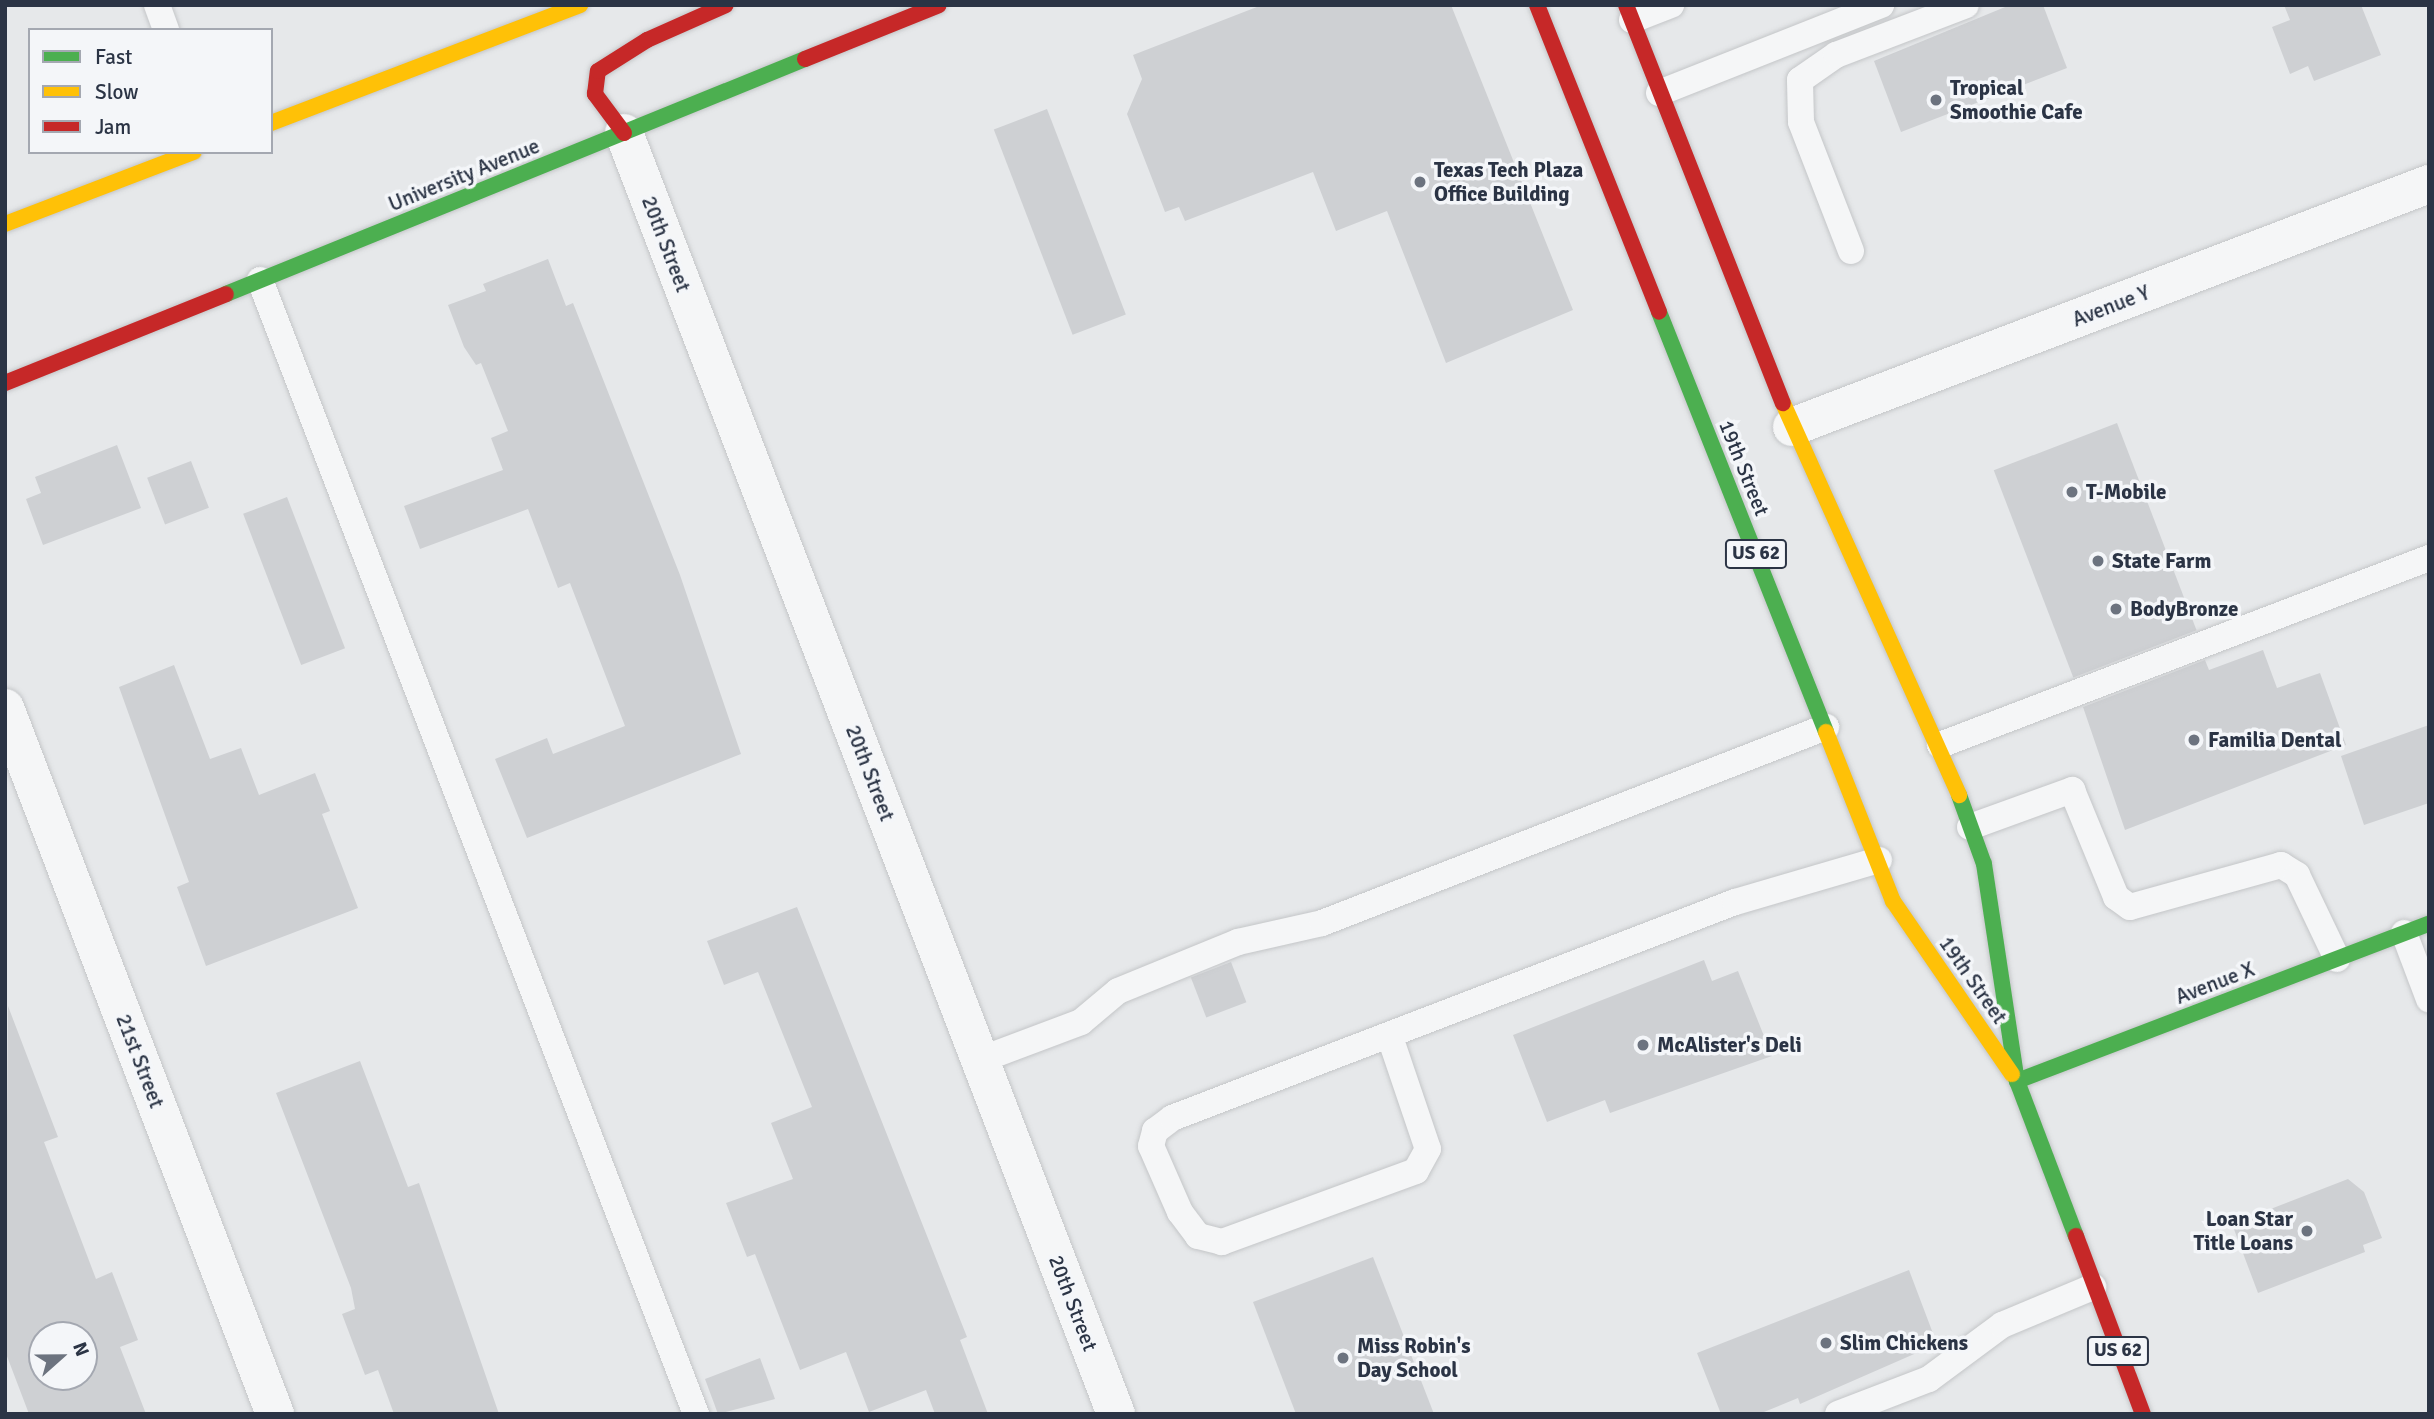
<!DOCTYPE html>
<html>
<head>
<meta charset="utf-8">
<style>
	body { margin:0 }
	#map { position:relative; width:2434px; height:1419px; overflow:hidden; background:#e6e8ea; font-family:Signika,sans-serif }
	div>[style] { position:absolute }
	.building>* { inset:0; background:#ced0d3; transform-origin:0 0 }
	.roads { filter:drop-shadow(0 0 2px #c4c6c8) drop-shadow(0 0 2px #c4c6c8) }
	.lane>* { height:26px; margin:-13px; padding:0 13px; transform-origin:13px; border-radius:13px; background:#f5f6f7 }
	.street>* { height:38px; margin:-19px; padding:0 19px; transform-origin:19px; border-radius:19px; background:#f5f6f7 }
	.fast>* { height:16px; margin:-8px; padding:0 8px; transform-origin:8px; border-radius:8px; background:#4caf50 }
	.slow>* { height:16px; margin:-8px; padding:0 8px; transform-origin:8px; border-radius:8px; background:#ffc107 }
	.jam>* { height:16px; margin:-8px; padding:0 8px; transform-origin:8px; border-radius:8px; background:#c62828 }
	.dots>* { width:19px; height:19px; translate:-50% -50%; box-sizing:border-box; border:4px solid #f4f6f9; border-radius:50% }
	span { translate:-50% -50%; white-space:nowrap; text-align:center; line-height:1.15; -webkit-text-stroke:7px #f4f6f9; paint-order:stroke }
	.shield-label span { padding:2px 5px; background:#f4f6f9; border:2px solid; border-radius:5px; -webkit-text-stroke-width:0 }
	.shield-label { font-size:19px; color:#2b3445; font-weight:700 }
	.poi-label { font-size:21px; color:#2b3445; font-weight:700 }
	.left { translate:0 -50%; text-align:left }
	.right { translate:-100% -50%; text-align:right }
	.street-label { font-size:21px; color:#2b3445 }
	.frame { position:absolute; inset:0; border:7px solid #2b3445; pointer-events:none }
	.legend { position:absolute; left:28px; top:28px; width:245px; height:126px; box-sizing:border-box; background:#f4f6f9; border:2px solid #a4a8b1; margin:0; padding:9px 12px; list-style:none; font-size:21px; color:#2b3445 }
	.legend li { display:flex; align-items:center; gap:14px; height:35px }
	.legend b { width:35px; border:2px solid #a4a8b1 }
	.north { position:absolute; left:28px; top:1321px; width:70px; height:70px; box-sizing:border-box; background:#f4f6f9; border:2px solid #a4a8b1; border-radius:50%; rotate:69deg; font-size:19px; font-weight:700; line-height:28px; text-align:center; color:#2b3445 }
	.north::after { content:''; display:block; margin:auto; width:24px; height:32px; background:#6c737f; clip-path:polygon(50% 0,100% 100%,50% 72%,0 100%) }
</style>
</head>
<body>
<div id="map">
	<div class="building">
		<div style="clip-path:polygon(1262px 5px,1451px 5px,1573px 310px,1446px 363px,1387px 211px,1336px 231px,1313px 172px,1185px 221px,1179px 207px,1165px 212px,1127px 114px,1142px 79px,1133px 55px)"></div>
		<div style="clip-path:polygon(2010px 5px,2043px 5px,2067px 68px,1901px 132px,1874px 61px)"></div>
		<div style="clip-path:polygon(2284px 5px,2361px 5px,2381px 55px,2314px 81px,2308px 66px,2290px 74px,2272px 27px,2290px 20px)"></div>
		<div style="left:1047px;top:109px;width:220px;height:57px;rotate:69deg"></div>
		<div style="clip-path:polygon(548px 259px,566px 306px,573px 303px,680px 575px,741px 754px,527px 838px,495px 759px,547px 738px,553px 754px,625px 726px,570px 583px,558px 588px,528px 509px,420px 549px,404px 506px,503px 470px,491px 438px,508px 431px,481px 363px,476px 365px,464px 347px,448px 305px,486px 291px,483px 284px)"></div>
		<div style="left:2117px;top:423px;width:222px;height:132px;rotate:69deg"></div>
		<div style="clip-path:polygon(117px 445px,141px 508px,43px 545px,26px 499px,41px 493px,35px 477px)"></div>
		<div style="left:191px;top:461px;width:50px;height:47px;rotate:69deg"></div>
		<div style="left:287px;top:497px;width:162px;height:47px;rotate:69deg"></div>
		<div style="clip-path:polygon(2263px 650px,2277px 688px,2320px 673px,2346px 745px,2125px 830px,2083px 707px,2205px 660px,2209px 670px)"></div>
		<div style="clip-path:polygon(174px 665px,210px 759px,241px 748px,259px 795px,315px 773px,330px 811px,322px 814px,358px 908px,206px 966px,177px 887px,189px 882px,119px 687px)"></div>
		<div style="clip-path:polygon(2429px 725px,2429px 803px,2364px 825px,2341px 756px)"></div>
		<div style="clip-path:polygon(797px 907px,967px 1337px,960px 1340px,988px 1414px,935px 1414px,926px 1390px,869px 1412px,846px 1352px,800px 1370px,755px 1254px,747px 1257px,726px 1203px,793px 1179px,771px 1123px,812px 1107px,758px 972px,724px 985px,707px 941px)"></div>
		<div style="clip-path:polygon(1704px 960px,1712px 981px,1738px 971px,1772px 1056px,1610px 1113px,1605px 1100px,1547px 1122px,1513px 1035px)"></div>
		<div style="left:1231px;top:962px;width:43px;height:43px;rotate:69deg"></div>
		<div style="clip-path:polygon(evenodd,8px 1006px,58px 1137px,44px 1142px,96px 1279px,112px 1272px,138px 1340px,120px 1347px,146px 1414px,29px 1414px,5px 1351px,8px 1006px,42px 1335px,84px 1335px,84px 1377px,42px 1377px,42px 1335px)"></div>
		<div style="clip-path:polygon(360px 1061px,408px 1187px,419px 1183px,499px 1414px,394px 1414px,378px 1370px,365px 1375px,342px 1314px,355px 1309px,351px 1288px,276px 1093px)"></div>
		<div style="clip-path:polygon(2348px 1179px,2364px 1192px,2382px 1238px,2363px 1245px,2365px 1252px,2258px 1293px,2232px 1224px)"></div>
		<div style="clip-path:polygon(1373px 1257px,1434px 1414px,1296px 1414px,1253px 1302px)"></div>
		<div style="clip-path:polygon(1909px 1270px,1937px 1344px,1800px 1404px,1798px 1398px,1759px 1414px,1721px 1414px,1697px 1353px)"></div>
		<div style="clip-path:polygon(760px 1358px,775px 1399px,718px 1414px,705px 1379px)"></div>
	</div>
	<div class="roads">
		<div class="lane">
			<div style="left:157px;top:5px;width:27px;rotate:70deg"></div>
			<div style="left:1632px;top:20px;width:42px;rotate:-21deg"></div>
			<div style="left:1659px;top:93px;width:239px;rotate:-21.6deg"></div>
			<div style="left:1851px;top:251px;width:138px;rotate:-111.2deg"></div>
			<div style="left:1801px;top:122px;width:42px;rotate:-91.4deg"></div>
			<div style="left:1800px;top:80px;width:44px;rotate:-34.8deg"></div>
			<div style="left:1836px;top:55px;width:139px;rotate:-21deg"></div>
			<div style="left:260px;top:280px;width:1215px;rotate:68.97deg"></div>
			<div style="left:1940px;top:745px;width:524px;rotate:-20.93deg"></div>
			<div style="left:1970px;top:827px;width:109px;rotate:-19.9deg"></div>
			<div style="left:2072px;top:790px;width:116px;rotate:67.6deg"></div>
			<div style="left:2116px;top:897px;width:17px;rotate:36deg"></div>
			<div style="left:2130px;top:907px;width:157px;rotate:-15.5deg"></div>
			<div style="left:2281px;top:865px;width:19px;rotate:32deg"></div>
			<div style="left:2297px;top:875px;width:93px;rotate:64.5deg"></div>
			<div style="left:2404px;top:933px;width:71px;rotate:69.3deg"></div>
			<div style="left:1390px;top:1037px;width:118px;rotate:71.3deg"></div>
			<div style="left:1428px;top:1149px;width:25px;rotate:119deg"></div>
			<div style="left:1416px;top:1171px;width:207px;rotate:159.9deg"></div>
			<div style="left:1222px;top:1242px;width:25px;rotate:-166deg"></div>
			<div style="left:1198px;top:1236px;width:30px;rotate:-127deg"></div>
			<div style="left:1180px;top:1212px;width:72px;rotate:-113.7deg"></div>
			<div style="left:1151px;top:1146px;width:16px;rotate:-75deg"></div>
			<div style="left:1155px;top:1131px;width:21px;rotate:-37deg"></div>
			<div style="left:1172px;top:1118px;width:603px;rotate:-20.99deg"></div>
			<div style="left:1735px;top:902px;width:150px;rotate:-16.3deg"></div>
			<div style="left:980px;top:1060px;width:108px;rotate:-20.6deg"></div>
			<div style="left:1081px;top:1022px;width:48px;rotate:-40deg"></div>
			<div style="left:1118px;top:991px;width:130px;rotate:-22.2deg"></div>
			<div style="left:1238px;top:942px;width:86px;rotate:-12.7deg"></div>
			<div style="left:1322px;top:923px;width:541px;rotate:-21.25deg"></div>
			<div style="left:1838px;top:1414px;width:97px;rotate:-21deg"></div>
			<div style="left:1929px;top:1379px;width:91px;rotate:-36.5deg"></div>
			<div style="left:2002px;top:1325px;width:99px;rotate:-22.7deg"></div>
		</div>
		<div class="street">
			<div style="left:624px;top:133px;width:1372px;rotate:68.99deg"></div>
			<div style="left:1792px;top:427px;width:682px;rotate:-20.88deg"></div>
			<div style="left:5px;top:708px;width:756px;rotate:69.07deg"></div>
		</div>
		<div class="fast">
			<div style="left:226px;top:294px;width:625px;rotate:-22.09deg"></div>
			<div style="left:1659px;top:312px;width:452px;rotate:68.3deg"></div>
			<div style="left:1959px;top:795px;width:73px;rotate:70.1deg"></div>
			<div style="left:1984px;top:864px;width:219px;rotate:81.4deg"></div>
			<div style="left:2017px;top:1081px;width:166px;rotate:69.2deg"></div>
			<div style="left:2017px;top:1081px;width:441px;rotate:-20.9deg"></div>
		</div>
		<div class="slow">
			<div style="left:271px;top:123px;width:331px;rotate:-20.9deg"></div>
			<div style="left:5px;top:224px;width:202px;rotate:-20.9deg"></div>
			<div style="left:1783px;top:403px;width:430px;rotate:65.8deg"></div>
			<div style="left:1826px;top:732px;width:182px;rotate:68.4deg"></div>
			<div style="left:1893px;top:901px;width:210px;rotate:55.5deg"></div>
		</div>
		<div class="jam">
			<div style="left:1537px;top:5px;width:330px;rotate:68.3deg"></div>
			<div style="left:1626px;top:5px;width:428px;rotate:68.5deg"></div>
			<div style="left:805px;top:59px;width:144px;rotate:-21.9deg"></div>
			<div style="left:624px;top:133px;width:49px;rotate:-126.6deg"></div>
			<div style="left:595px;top:94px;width:23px;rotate:-83deg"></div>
			<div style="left:598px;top:71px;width:58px;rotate:-32.3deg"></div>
			<div style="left:647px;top:40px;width:86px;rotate:-23.9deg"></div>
			<div style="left:5px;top:383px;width:238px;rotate:-21.9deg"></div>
			<div style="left:2076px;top:1236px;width:190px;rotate:69.4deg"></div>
		</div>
	</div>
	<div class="dots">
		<div style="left:1936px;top:100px;background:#6c737f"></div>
		<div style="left:1420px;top:182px;background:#6c737f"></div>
		<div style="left:2072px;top:492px;background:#6c737f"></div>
		<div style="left:2098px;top:561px;background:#6c737f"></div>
		<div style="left:2116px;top:609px;background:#6c737f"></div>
		<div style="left:2194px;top:740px;background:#6c737f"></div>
		<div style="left:1643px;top:1045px;background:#6c737f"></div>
		<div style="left:2307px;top:1231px;background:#6c737f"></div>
		<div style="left:1826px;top:1343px;background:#6c737f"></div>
		<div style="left:1343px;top:1358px;background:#6c737f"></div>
	</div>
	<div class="shield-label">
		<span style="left:1756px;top:554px">US 62</span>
		<span style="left:2118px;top:1351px">US 62</span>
	</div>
	<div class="poi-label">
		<span class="left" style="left:1950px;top:100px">Tropical<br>Smoothie Cafe</span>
		<span class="left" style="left:1434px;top:182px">Texas Tech Plaza<br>Office Building</span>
		<span class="left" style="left:2086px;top:492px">T-Mobile</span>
		<span class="left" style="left:2112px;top:561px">State Farm</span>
		<span class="left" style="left:2130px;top:609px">BodyBronze</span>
		<span class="left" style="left:2208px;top:740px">Familia Dental</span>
		<span class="left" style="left:1657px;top:1045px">McAlister's Deli</span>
		<span class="right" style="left:2293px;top:1231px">Loan Star<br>Title Loans</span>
		<span class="left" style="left:1840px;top:1343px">Slim Chickens</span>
		<span class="left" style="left:1357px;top:1358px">Miss Robin's<br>Day School</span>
	</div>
	<div class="street-label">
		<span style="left:464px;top:175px;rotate:-22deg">University Avenue</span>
		<span style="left:666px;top:244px;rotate:69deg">20th Street</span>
		<span style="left:2111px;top:306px;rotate:-21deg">Avenue Y</span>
		<span style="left:1744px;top:468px;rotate:68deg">19th Street</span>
		<span style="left:870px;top:773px;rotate:69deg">20th Street</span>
		<span style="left:1973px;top:980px;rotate:55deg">19th Street</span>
		<span style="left:2215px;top:983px;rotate:-21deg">Avenue X</span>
		<span style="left:140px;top:1061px;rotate:69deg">21st Street</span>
		<span style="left:1073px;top:1303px;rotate:69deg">20th Street</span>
	</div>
	<div class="frame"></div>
	<ul class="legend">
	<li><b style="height:9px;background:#4caf50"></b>Fast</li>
	<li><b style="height:9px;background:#ffc107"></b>Slow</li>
	<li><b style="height:9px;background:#c62828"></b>Jam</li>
	</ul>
	<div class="north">N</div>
</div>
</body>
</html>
